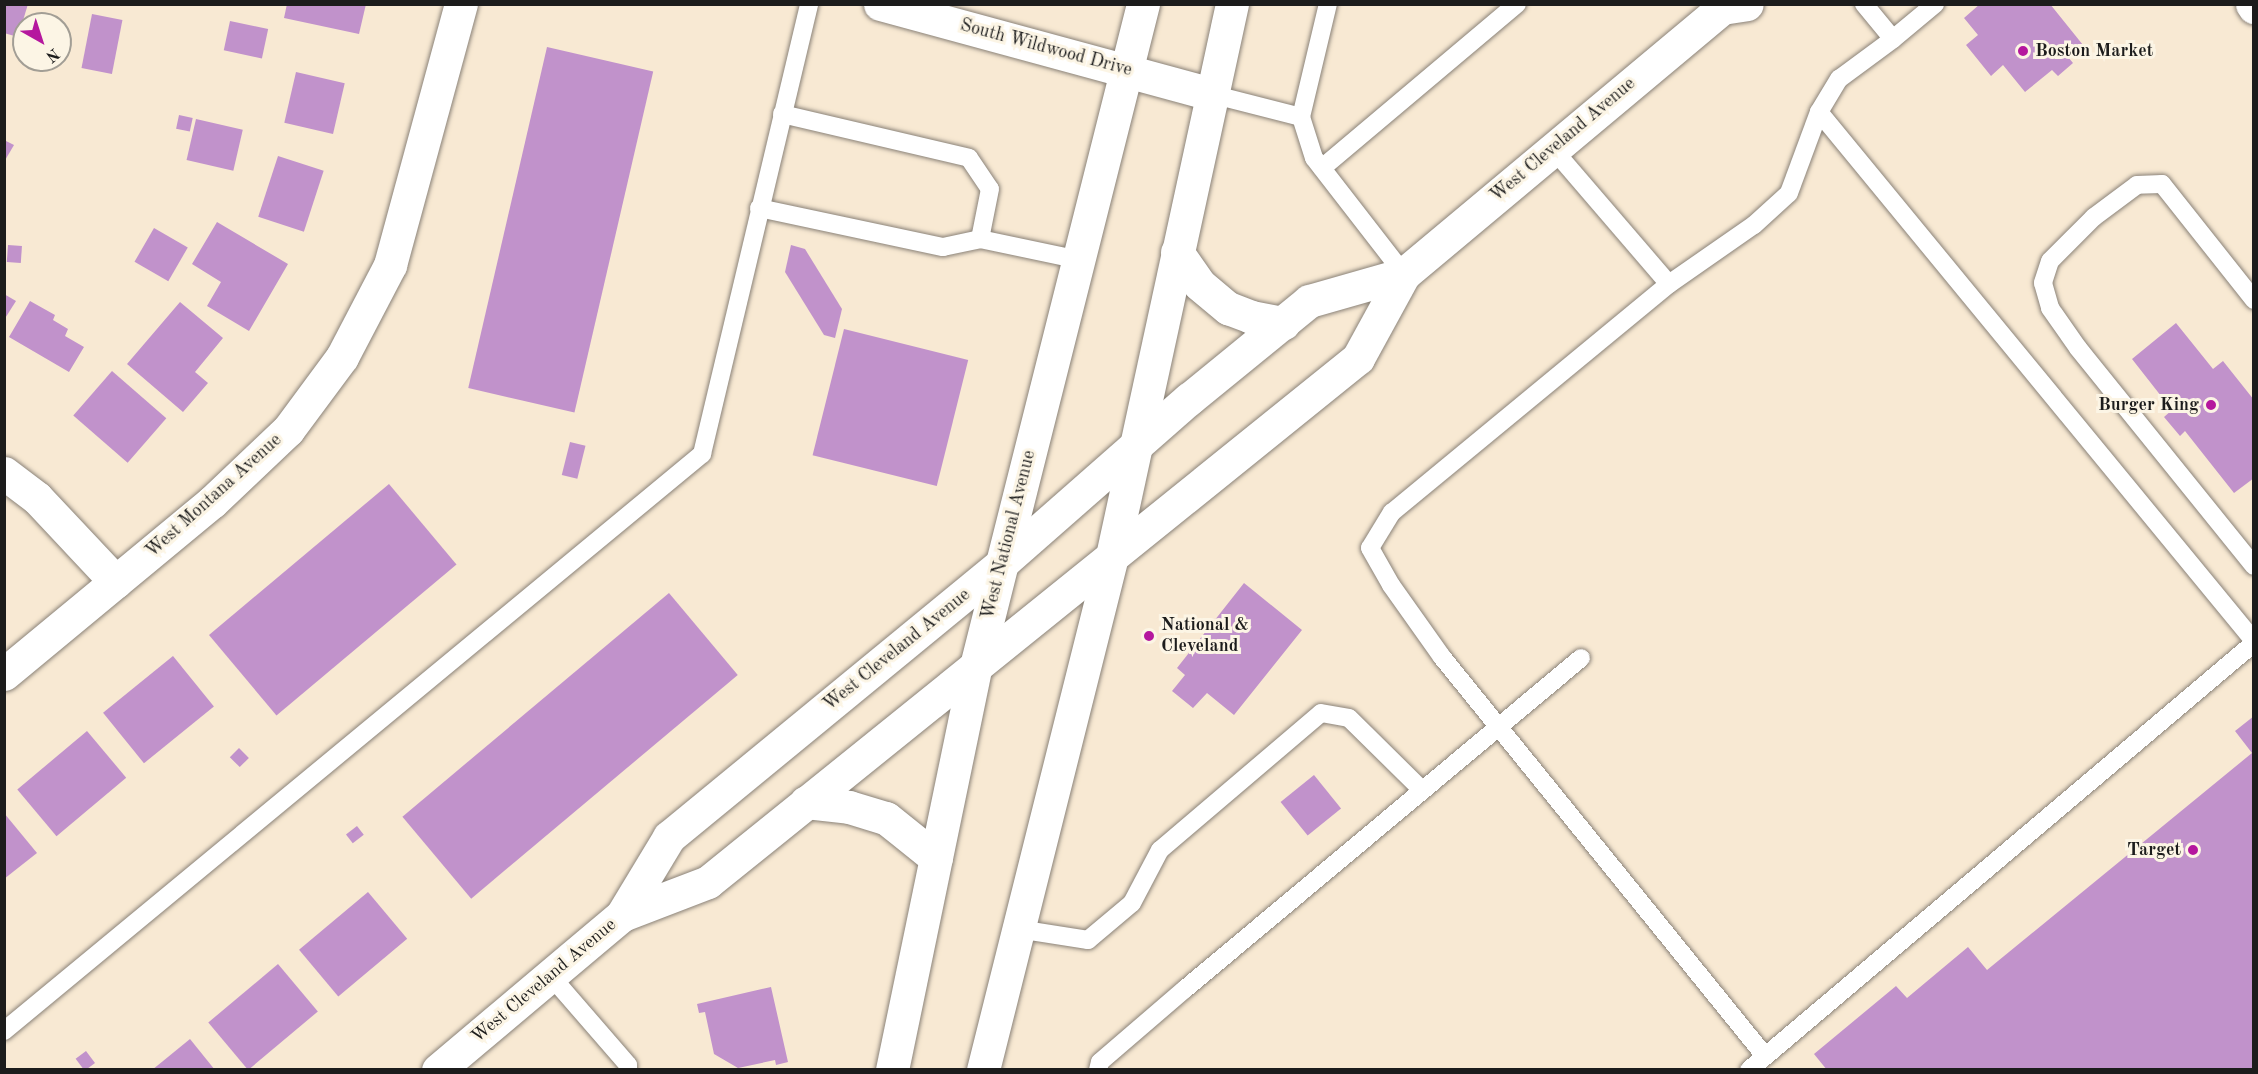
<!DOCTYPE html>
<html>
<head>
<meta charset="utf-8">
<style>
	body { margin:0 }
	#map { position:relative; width:2258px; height:1074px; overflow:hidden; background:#f8e9d3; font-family:"Old Standard TT",serif }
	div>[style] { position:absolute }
	.building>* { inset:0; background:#c192cb; transform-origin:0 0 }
	.roads { filter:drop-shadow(0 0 2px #8a8278) drop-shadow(0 0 2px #8a8278) }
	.lane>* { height:18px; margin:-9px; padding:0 9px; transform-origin:9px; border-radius:9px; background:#fff }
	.street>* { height:33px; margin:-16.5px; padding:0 16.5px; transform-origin:16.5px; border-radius:16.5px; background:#fff }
	.secondary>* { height:33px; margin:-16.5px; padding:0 16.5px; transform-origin:16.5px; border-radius:16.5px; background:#fff }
	.primary>* { height:33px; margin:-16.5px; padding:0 16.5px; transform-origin:16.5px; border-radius:16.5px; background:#fff }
	.dots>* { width:16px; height:16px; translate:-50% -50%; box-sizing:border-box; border:3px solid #fcf5e5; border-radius:50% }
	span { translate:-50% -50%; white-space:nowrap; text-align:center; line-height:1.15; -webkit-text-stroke:6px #fcf5e5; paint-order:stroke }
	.street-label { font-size:18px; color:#1c1c1c }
	.poi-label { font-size:18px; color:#1c1c1c; font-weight:700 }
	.left { translate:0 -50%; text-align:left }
	.right { translate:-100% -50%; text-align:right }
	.frame { position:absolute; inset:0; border:6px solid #1c1c1c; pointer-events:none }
	.north { position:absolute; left:12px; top:12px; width:60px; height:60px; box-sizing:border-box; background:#fcf5e5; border:2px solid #a29e95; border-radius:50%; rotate:141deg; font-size:16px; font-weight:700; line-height:24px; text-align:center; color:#1c1c1c }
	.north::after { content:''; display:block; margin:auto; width:21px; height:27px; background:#b5179e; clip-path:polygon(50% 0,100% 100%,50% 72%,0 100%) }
</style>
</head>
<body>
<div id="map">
	<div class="building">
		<div style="clip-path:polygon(4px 4px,28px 4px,18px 37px,4px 33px)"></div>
		<div style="clip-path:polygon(287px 4px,366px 4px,359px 34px,284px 18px)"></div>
		<div style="clip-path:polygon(1980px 4px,2050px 4px,2083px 45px,2068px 57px,2073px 63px,2058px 76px,2052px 70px,2025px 92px,2003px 65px,1991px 76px,1966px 45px,1978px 35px,1964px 18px)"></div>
		<div style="left:92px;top:14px;width:31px;height:55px;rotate:11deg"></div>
		<div style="left:230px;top:21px;width:39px;height:30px;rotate:12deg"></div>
		<div style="left:547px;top:47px;width:109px;height:350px;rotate:13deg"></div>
		<div style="left:296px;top:72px;width:50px;height:52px;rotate:13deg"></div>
		<div style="left:179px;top:115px;width:14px;height:14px;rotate:12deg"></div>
		<div style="left:196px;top:119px;width:48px;height:42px;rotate:13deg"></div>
		<div style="clip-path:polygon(4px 140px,14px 145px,4px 162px)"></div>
		<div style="left:278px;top:156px;width:48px;height:64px;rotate:18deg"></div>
		<div style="clip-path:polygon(217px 222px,288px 264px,249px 331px,207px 306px,221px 282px,192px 264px)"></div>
		<div style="left:154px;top:228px;width:39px;height:39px;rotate:30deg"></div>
		<div style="left:8px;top:245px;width:14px;height:17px;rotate:4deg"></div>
		<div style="clip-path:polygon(791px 245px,805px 249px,842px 309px,835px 338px,824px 335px,785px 272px)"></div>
		<div style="clip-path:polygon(4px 294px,16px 301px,4px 320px)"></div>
		<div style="clip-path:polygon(30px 301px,55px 315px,53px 320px,68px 329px,65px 336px,84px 347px,69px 372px,9px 337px)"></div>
		<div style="clip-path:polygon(180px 302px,223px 338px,195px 372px,208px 383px,183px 412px,127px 364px)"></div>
		<div style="clip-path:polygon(2176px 323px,2213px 369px,2223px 361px,2254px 400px,2254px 478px,2234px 493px,2185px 431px,2180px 436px,2164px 417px,2172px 410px,2132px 359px)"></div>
		<div style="left:844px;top:329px;width:128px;height:130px;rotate:14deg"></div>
		<div style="left:112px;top:371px;width:72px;height:59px;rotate:41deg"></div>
		<div style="left:570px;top:442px;width:16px;height:34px;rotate:14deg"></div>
		<div style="left:389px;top:484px;width:105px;height:235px;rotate:50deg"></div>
		<div style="clip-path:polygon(1244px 583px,1302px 630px,1234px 715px,1207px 693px,1193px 708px,1172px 691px,1185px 675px,1177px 668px)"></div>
		<div style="left:669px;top:593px;width:107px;height:348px;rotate:50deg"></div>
		<div style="left:173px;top:656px;width:65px;height:90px;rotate:51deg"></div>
		<div style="clip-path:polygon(2254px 716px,2254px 1070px,1827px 1070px,1814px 1054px,1896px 986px,1907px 998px,1968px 947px,1987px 970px,2252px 753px,2235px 731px)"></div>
		<div style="left:87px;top:731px;width:61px;height:91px;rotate:50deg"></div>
		<div style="left:239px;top:748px;width:14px;height:13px;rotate:45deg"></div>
		<div style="left:1314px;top:775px;width:43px;height:43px;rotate:51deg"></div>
		<div style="clip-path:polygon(4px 813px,37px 853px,4px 879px)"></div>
		<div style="left:357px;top:826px;width:11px;height:14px;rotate:52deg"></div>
		<div style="left:368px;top:892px;width:61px;height:90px;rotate:50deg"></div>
		<div style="left:278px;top:964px;width:62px;height:91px;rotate:50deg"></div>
		<div style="clip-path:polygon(771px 987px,788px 1062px,776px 1065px,775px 1060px,738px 1068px,714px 1054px,705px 1012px,699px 1013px,697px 1004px)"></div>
		<div style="clip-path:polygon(190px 1039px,215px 1070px,152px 1070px)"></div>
		<div style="left:86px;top:1051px;width:15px;height:13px;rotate:53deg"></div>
	</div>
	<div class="roads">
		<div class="lane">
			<div style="left:1864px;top:4px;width:45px;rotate:50.4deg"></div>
			<div style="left:1893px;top:39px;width:55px;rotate:-39.8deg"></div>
			<div style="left:1211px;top:94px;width:93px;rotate:14.3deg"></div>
			<div style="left:1301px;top:117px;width:43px;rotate:72.4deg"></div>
			<div style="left:1314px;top:158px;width:147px;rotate:52.2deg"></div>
			<div style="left:1819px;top:112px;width:39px;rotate:-59deg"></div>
			<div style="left:1839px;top:79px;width:67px;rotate:-36.5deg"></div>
			<div style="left:782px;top:114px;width:192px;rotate:13.2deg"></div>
			<div style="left:969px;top:158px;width:37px;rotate:56deg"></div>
			<div style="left:990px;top:189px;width:51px;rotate:101.3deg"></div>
			<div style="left:1301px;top:117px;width:116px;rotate:-76.6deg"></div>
			<div style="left:1552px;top:148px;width:179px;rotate:49.3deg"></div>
			<div style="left:1669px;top:284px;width:359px;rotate:140.5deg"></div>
			<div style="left:1392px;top:512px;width:42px;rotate:121.4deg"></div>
			<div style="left:1370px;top:548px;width:43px;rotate:60.4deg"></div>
			<div style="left:1391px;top:585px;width:88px;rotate:54.7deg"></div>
			<div style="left:1442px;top:657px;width:513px;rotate:51.01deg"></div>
			<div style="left:1322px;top:168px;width:255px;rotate:-40.1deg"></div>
			<div style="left:759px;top:208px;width:188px;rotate:12deg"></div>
			<div style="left:943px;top:247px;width:38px;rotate:-12deg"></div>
			<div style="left:980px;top:239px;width:102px;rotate:11.9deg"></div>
			<div style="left:1669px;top:284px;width:103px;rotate:-34.8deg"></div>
			<div style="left:1754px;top:225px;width:47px;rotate:-42.4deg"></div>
			<div style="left:1789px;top:193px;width:86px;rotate:-69.7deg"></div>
			<div style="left:1819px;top:112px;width:685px;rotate:50.57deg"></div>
			<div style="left:2254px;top:300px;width:148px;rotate:-128.4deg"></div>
			<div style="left:2162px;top:184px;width:25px;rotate:178deg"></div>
			<div style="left:2137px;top:185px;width:54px;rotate:143.3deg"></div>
			<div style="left:2094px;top:217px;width:62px;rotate:135deg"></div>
			<div style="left:2050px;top:261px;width:23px;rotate:108deg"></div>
			<div style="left:2043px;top:283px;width:26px;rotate:74deg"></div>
			<div style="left:2050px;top:308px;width:49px;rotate:55deg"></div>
			<div style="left:2078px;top:348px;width:280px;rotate:51.1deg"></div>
			<div style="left:1018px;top:929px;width:71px;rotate:8.9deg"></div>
			<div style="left:1088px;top:940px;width:57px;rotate:-40.1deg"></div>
			<div style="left:1132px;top:903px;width:60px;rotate:-62.2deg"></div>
			<div style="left:1160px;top:850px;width:211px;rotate:-40.4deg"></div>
			<div style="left:1321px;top:713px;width:28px;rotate:10deg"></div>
			<div style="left:1349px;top:718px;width:103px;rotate:44.6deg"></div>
			<div style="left:550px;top:975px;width:119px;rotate:49.1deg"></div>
			<div style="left:628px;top:1065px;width:5px;rotate:90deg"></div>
			<div style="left:4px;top:1031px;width:906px;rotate:-39.58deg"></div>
			<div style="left:702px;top:454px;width:463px;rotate:-76.6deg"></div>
			<div style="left:1098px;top:1070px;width:8px;rotate:-76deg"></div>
			<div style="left:1100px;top:1062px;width:112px;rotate:-40.7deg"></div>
			<div style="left:1185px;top:989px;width:516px;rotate:-39.89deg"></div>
			<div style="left:1749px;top:1070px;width:661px;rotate:-40.22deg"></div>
		</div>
		<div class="street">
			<div style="left:880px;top:4px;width:343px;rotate:15.2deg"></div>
			<div style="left:4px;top:473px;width:41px;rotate:37.1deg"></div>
			<div style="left:37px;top:498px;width:115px;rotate:46.8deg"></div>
			<div style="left:4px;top:674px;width:270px;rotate:-39.6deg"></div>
			<div style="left:212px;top:502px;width:105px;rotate:-43.5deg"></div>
			<div style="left:288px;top:430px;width:91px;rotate:-53.5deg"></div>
			<div style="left:342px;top:357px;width:104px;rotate:-62.4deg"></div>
			<div style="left:390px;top:265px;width:270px;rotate:-74.8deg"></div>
		</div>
		<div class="secondary">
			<div style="left:1177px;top:252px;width:39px;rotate:55deg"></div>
			<div style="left:1199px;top:284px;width:38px;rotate:40deg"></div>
			<div style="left:1228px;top:308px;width:25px;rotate:21deg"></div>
			<div style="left:1251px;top:317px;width:33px;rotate:11deg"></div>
			<div style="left:806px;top:802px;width:43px;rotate:6.6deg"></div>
			<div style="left:849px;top:807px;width:39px;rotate:17deg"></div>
			<div style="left:886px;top:818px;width:64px;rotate:38.7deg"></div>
			<div style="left:622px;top:915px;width:92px;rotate:-21deg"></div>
			<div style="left:708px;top:882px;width:835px;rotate:-38.87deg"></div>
			<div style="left:1358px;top:358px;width:96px;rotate:-61.3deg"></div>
			<div style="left:1404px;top:274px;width:415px;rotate:-39.9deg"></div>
			<div style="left:1722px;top:8px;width:25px;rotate:-9deg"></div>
			<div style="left:438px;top:1070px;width:241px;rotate:-40.1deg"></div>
			<div style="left:622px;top:915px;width:91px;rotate:-58.9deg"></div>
			<div style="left:669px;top:837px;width:431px;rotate:-39.4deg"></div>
			<div style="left:1002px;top:563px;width:249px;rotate:-41.3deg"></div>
			<div style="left:1189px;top:399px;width:155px;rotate:-39.2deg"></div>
			<div style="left:1309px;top:301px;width:99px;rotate:-15.9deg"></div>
			<div style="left:892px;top:1070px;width:413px;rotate:-78.3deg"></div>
			<div style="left:976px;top:666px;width:683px;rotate:-75.84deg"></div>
			<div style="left:983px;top:1070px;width:530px;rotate:-75.91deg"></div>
			<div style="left:1112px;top:556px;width:565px;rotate:-77.74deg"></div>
		</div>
		<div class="primary">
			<div style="left:2252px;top:4px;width:4px;rotate:56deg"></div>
		</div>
	</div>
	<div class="dots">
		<div style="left:2023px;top:51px;background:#b5179e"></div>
		<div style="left:2211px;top:405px;background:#b5179e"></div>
		<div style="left:1149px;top:636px;background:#b5179e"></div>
		<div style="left:2193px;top:850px;background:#b5179e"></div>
	</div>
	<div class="street-label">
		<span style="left:1046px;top:48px;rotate:15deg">South Wildwood Drive</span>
		<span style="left:1563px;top:140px;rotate:-40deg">West Cleveland Avenue</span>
		<span style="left:214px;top:496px;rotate:-42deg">West Montana Avenue</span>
		<span style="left:1009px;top:535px;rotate:-76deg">West National Avenue</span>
		<span style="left:897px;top:650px;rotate:-39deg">West Cleveland Avenue</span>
		<span style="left:544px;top:981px;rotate:-40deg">West Cleveland Avenue</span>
	</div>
	<div class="poi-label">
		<span class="left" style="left:2035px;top:51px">Boston Market</span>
		<span class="right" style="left:2199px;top:405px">Burger King</span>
		<span class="left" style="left:1161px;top:636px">National &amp;<br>Cleveland</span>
		<span class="right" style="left:2181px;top:850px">Target</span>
	</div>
	<div class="frame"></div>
	<div class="north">N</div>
</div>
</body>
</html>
